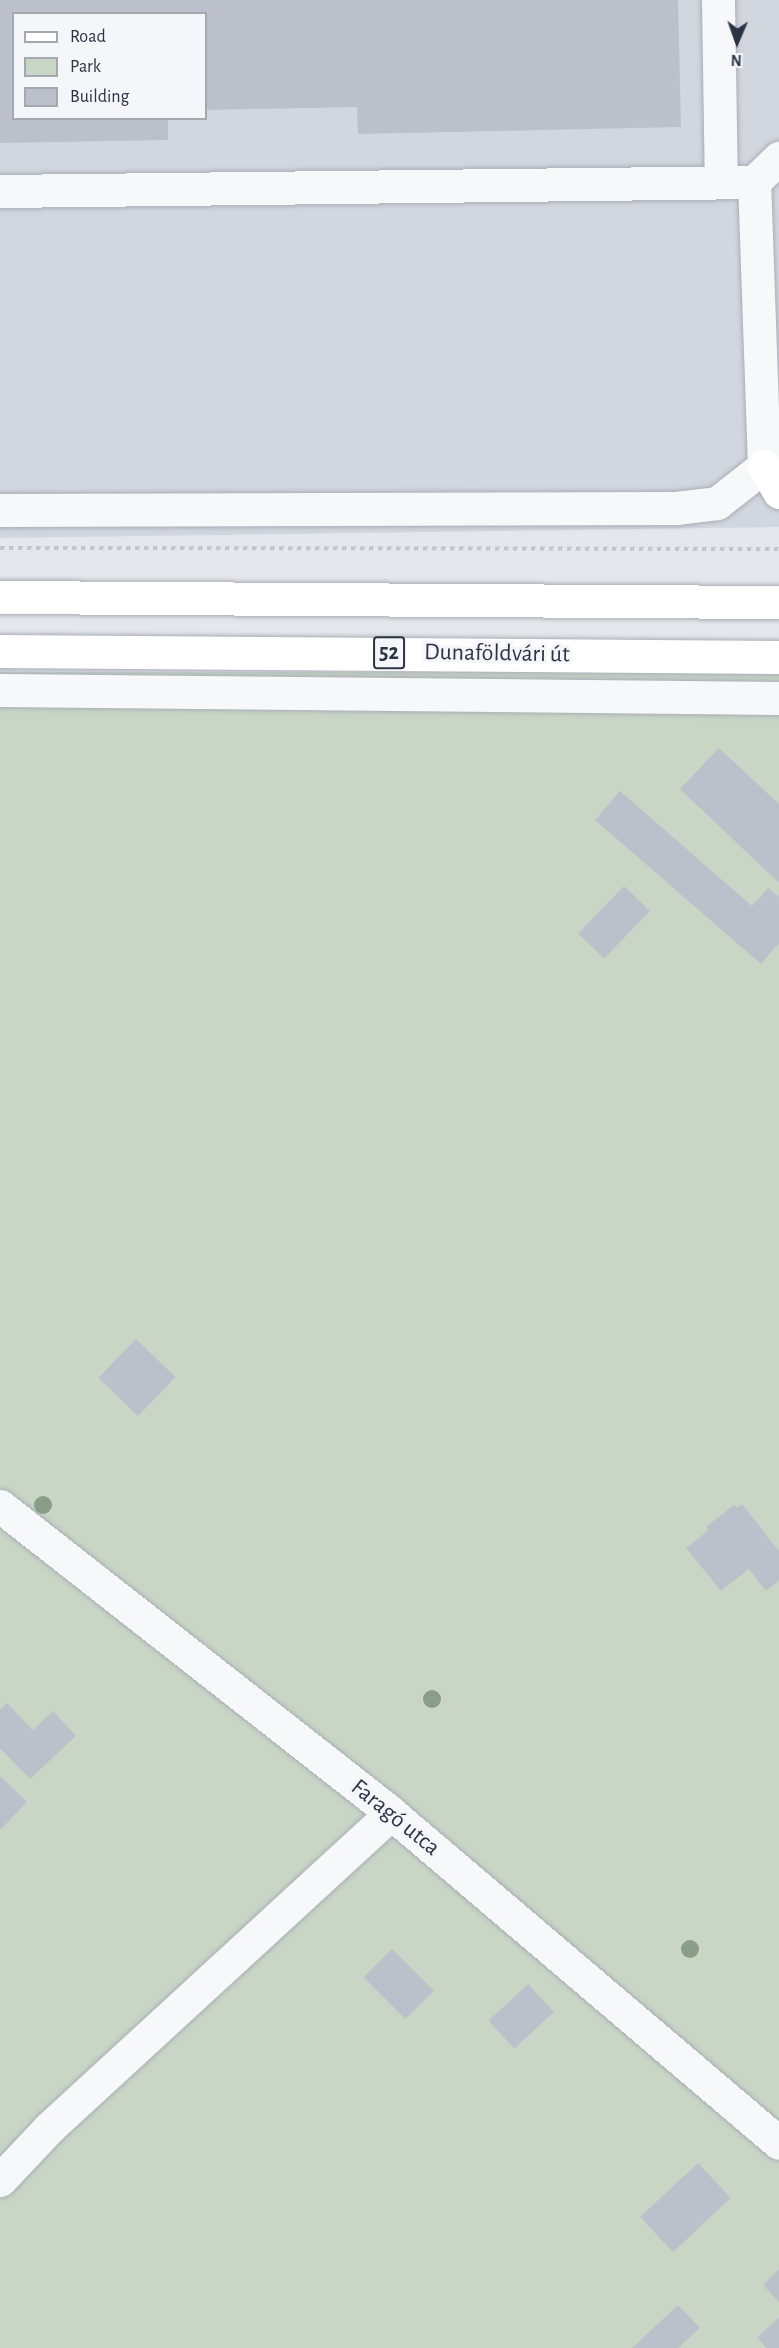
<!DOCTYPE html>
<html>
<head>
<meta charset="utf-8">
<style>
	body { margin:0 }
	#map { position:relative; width:779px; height:2348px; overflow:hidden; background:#e4e7ec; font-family:"Alegreya Sans",sans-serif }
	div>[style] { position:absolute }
	.built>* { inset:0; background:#d2d6de }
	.green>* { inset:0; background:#c9d6c5; transform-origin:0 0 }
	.building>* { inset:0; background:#bbc0ca; transform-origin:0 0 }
	.path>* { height:4px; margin-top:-2px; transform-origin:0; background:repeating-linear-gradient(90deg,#c2c5cb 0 4.5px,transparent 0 9px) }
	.roads { filter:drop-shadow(0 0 2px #a9aeb7) drop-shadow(0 0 2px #a9aeb7) }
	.minor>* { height:33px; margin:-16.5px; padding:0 16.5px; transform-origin:16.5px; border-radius:16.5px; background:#f7f8fa }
	.major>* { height:33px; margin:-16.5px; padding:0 16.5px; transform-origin:16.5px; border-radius:16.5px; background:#fff }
	.trees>* { width:18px; height:18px; margin:-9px; border-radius:50%; background:#899d89 }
	span { translate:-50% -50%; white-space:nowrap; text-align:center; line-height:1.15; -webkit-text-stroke:6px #f4f6f9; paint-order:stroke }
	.shield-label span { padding:2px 4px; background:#f4f6f9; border:2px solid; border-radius:4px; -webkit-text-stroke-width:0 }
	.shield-label { font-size:22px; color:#2b3445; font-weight:700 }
	.street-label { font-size:24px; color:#2b3445 }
	.legend { position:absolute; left:12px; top:12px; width:195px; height:108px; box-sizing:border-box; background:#f4f6f9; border:2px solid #a4a8b1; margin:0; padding:8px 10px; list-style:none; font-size:18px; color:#2b3445 }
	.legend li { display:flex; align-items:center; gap:12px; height:30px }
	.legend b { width:30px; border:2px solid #a4a8b1 }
	.north { position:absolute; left:707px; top:12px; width:60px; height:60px; -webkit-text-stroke:4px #f4f6f9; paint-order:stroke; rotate:182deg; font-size:16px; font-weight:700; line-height:24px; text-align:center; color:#2b3445 }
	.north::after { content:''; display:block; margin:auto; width:21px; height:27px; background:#2b3445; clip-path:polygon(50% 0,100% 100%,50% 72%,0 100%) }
</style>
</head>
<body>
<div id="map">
	<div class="built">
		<div style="clip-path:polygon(evenodd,0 0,779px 0,779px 527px,0 538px,0 0,14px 14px,206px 14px,206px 118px,14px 118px,14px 14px)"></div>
	</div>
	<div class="green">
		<div style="left:779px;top:672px;width:1676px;height:779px;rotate:90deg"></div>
	</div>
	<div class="building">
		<div style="clip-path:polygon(0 0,678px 0,681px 127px,358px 134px,357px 107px,206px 110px,206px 14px,14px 14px,14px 118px,168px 118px,168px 140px,0 143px)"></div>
		<div style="clip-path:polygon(719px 748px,779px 804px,779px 883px,680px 789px)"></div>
		<div style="clip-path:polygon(620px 791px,752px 906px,768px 888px,779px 897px,779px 943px,761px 964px,595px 820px)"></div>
		<div style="left:624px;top:886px;width:36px;height:66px;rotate:44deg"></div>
		<div style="left:136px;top:1339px;width:55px;height:54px;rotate:44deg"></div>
		<div style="clip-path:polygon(742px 1504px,779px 1551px,779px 1580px,766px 1591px,749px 1569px,721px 1591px,686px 1548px,709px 1530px,706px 1527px,734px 1505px,737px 1508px)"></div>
		<div style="clip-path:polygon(7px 1703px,33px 1730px,53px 1711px,76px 1736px,30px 1779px,0 1748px,0 1710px)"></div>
		<div style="clip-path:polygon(0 1776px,27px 1802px,0 1830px)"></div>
		<div style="left:392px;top:1949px;width:59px;height:40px;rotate:45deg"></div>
		<div style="left:528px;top:1984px;width:38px;height:54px;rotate:47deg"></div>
		<div style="left:698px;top:2163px;width:48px;height:79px;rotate:47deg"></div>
		<div style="clip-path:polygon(779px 2269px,779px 2302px,763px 2285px)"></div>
		<div style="clip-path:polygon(678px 2305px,700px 2328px,678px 2348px,632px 2348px)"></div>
		<div style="clip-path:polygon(779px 2317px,779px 2348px,767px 2348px,757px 2338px)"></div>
	</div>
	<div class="path">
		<div style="left:0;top:548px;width:779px;rotate:0.07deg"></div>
	</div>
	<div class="roads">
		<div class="minor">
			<div style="left:718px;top:0;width:182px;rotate:89.1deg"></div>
			<div style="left:0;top:191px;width:754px;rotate:-0.68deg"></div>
			<div style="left:754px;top:182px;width:35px;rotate:-44deg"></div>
			<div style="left:0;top:510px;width:676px;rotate:-0.17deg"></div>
			<div style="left:676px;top:508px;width:41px;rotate:-7deg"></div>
			<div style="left:717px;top:503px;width:60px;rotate:-38.2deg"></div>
			<div style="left:764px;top:466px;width:284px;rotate:-92deg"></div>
			<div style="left:0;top:690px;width:779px;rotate:0.59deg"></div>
			<div style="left:0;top:1506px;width:497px;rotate:38.1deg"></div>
			<div style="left:391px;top:1813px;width:509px;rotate:40.38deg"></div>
			<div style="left:0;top:2180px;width:71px;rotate:-46.7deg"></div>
			<div style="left:49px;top:2128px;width:465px;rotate:-42.6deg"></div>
		</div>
		<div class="major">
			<div style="left:764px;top:466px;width:30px;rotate:60deg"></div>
			<div style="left:0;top:597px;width:779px;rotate:0.37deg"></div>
			<div style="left:0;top:651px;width:779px;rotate:0.44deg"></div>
		</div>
	</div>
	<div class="trees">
		<div style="left:43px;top:1505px"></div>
		<div style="left:432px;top:1699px"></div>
		<div style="left:690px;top:1949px"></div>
	</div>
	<div class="shield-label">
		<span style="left:389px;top:653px">52</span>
	</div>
	<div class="street-label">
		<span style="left:497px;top:654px;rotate:1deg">Dunaföldvári út</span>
		<span style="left:395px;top:1818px;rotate:39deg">Faragó utca</span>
	</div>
	<ul class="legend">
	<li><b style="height:8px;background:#fff"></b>Road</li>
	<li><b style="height:16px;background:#c9d6c5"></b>Park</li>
	<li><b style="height:16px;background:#bbc0ca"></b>Building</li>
	</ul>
	<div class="north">N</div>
</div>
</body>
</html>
